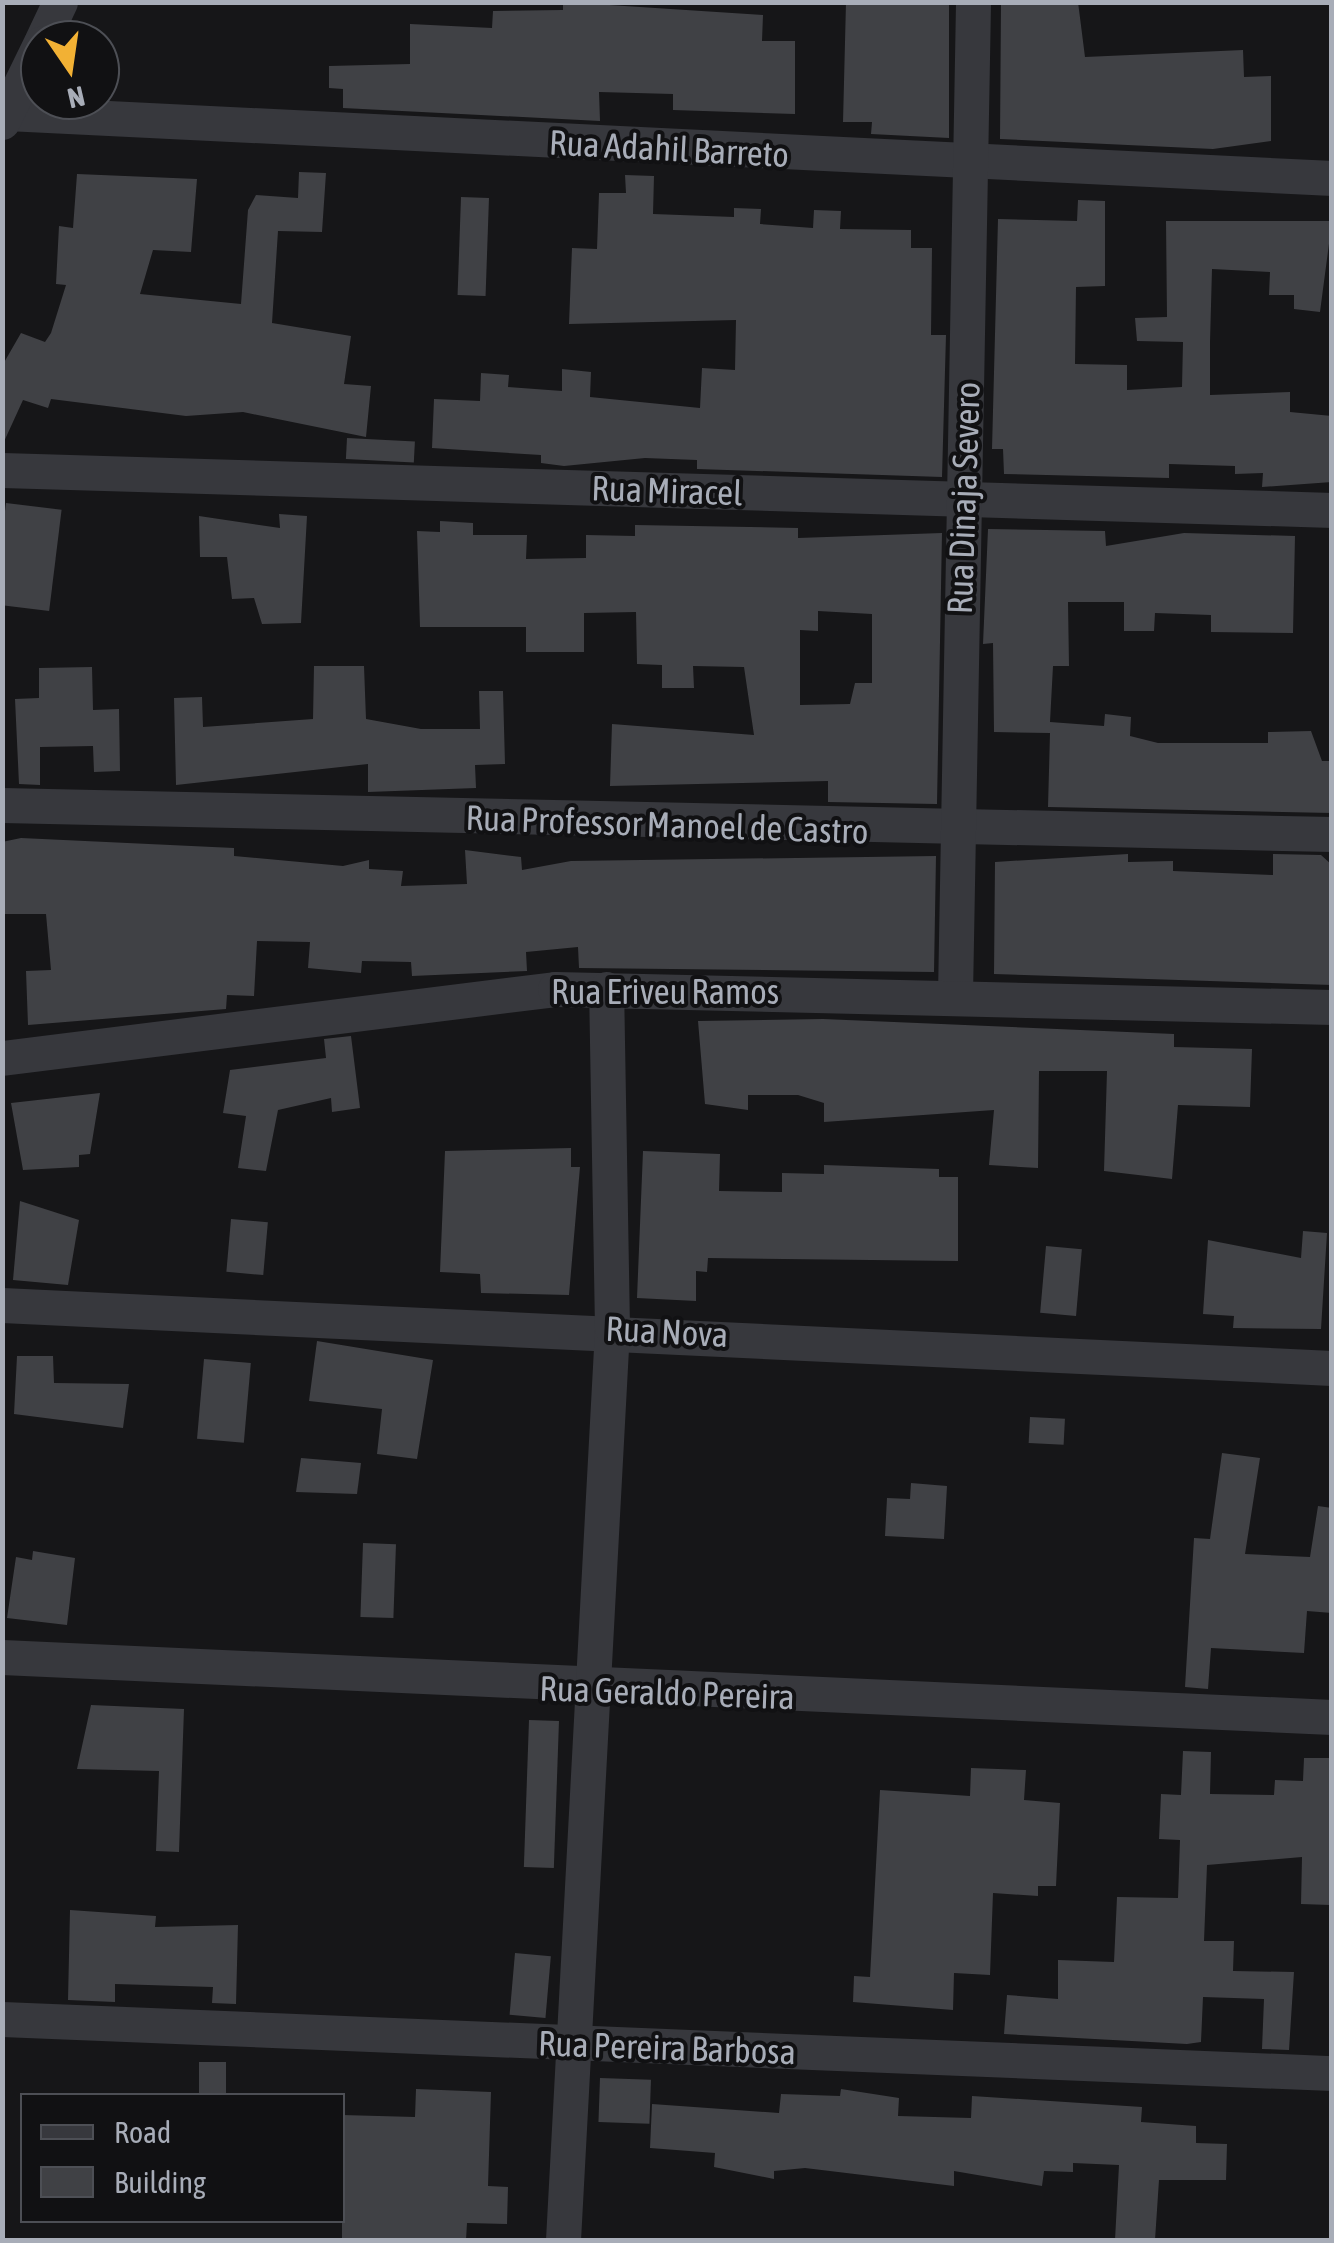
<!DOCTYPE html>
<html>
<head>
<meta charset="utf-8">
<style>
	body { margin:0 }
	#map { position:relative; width:1334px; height:2243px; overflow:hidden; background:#161618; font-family:"Asap Condensed",sans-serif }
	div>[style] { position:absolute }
	.building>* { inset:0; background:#404145; transform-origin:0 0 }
	.minor>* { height:35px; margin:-17.5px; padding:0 17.5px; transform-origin:17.5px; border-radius:17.5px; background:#37383d }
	span { translate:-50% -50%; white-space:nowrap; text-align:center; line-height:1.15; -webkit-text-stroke:8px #111113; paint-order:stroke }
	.street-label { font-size:35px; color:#a8adb8 }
	.frame { position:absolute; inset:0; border:5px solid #a8adb8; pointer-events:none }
	.legend { position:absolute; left:20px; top:2093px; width:325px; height:130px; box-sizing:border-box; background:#111113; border:2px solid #4d4f55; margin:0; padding:12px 18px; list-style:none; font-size:30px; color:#a8adb8 }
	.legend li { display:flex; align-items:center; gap:20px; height:50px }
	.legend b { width:50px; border:2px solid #4d4f55 }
	.north { position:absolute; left:20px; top:20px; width:100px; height:100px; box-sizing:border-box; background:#111113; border:2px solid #4d4f55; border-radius:50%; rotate:167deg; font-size:28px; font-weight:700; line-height:40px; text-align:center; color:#a8adb8 }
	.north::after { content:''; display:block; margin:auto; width:35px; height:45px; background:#f2b134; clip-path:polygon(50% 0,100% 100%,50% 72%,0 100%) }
</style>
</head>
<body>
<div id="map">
	<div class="building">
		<div style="clip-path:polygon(563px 2px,763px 15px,762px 41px,795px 41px,795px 114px,673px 110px,673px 94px,599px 92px,600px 121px,343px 108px,343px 89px,329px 88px,329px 66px,410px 64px,410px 24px,492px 28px,493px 11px,563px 10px)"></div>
		<div style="clip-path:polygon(846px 2px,949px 2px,949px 138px,871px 134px,872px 122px,843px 122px)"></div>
		<div style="clip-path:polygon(1001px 2px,1078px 2px,1085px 57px,1243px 50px,1244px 77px,1271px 76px,1271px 141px,1213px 149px,1000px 139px)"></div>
		<div style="clip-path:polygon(299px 172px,326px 173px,322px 232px,278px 231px,272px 323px,351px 336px,344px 384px,371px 386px,366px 437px,243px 412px,186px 416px,51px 399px,48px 408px,23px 400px,2px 446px,2px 366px,21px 333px,45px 342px,51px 333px,66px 285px,56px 284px,59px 226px,73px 228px,77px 174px,197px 179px,191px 252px,153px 250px,140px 294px,241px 304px,248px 210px,256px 195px,298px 198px)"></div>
		<div style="clip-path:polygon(625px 175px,654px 176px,653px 214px,734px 217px,734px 208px,761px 209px,760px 224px,813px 228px,814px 210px,841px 211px,840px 229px,911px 230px,911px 248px,932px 248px,931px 335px,946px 335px,942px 477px,697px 469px,697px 460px,645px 458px,564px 466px,541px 463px,541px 455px,432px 448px,434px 399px,480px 401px,481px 373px,509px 375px,508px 387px,562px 391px,562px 369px,591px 372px,590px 397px,700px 408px,702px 368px,735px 370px,736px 320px,569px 324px,572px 248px,597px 249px,599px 193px,626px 193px)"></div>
		<div style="left:461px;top:197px;width:28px;height:98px;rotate:2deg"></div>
		<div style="clip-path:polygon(1078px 200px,1105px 201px,1105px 286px,1076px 287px,1075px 364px,1127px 365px,1127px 390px,1182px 387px,1183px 342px,1137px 341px,1135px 318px,1167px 317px,1166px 221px,1332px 221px,1320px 312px,1294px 309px,1294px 295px,1269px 295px,1270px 272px,1212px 269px,1210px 342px,1210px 395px,1290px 392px,1290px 412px,1332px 416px,1332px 482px,1262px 487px,1263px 473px,1235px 474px,1235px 466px,1169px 464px,1169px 478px,1004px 474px,1003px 449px,992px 449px,998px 219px,1077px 221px)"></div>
		<div style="left:347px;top:438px;width:68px;height:21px;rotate:3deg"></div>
		<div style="left:6px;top:503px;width:56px;height:102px;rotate:7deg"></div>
		<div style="clip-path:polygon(279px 514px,307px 516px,301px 623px,262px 624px,254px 598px,232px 599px,227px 557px,200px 557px,199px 516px,280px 528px)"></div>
		<div style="clip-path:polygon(evenodd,440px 521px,473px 523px,473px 535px,527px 535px,526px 559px,586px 558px,586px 535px,635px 536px,635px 525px,798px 528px,798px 538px,942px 533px,937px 804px,828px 802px,828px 781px,610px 786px,612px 724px,754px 735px,744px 667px,693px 666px,694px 688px,662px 688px,662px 665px,637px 664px,636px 612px,584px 613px,584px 652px,526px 652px,526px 627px,420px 627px,417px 531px,440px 532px,440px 521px,818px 611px,872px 614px,872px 683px,855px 683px,850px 704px,800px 705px,800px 630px,818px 631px,818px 611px)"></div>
		<div style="clip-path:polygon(988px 529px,1105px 531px,1106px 546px,1184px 533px,1295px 536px,1293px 633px,1211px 632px,1211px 615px,1155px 613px,1154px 631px,1124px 631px,1124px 602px,1068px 602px,1069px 666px,1053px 666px,1050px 722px,1104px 726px,1105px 714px,1131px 717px,1130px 736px,1158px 743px,1268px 743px,1268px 732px,1311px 731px,1322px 761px,1332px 761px,1332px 813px,1048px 807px,1050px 733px,994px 732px,993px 643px,983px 644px)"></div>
		<div style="clip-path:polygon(314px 666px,364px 666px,366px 719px,421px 729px,480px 729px,479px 691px,503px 691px,505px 764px,475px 765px,476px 788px,368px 792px,368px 764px,176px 785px,174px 698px,202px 697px,203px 727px,313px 719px)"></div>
		<div style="clip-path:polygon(92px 667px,93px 710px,119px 709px,120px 771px,94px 772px,93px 746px,40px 747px,40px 785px,19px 784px,15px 699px,39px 698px,39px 668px)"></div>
		<div style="clip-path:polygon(21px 838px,234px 848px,234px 856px,343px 866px,369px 860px,369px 869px,403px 871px,401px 886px,467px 884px,465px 850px,521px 857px,522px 870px,571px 861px,936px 856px,934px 972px,579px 968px,578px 947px,526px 952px,527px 971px,412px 976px,411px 962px,362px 961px,361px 973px,308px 968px,310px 942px,257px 941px,254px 996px,227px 995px,226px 1009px,28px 1025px,26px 971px,51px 970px,46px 914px,2px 914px,2px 842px)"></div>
		<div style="clip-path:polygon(1128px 854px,1128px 862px,1173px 861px,1173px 871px,1273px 875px,1273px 854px,1321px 855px,1332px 865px,1332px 985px,994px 974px,995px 862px)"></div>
		<div style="clip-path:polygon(823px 1019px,1174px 1034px,1174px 1047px,1252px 1049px,1250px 1107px,1178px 1105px,1172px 1179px,1104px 1171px,1107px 1071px,1039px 1071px,1038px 1168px,989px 1165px,994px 1110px,824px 1122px,824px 1103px,798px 1095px,748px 1095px,748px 1110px,705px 1104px,698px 1021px)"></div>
		<div style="clip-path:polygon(351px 1036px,360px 1108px,332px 1112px,331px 1098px,278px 1110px,266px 1171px,238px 1168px,246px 1116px,223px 1113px,230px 1070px,326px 1058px,324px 1039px)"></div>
		<div style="clip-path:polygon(100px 1093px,90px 1154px,79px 1155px,79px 1167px,23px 1170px,11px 1103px)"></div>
		<div style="clip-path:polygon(571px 1148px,571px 1167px,580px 1167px,569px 1295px,481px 1293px,480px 1274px,440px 1272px,445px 1151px)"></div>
		<div style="clip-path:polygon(643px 1151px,720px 1154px,719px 1191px,782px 1192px,782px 1173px,824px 1174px,824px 1165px,939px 1169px,939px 1177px,958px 1177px,958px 1261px,708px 1258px,707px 1272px,696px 1271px,696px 1301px,637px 1298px)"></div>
		<div style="clip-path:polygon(20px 1201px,79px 1220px,68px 1285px,13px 1280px)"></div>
		<div style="left:231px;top:1219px;width:37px;height:53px;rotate:5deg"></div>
		<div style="clip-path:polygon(1303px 1231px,1327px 1233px,1321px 1329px,1233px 1328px,1234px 1316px,1203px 1314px,1208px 1240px,1301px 1258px)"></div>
		<div style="left:1046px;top:1246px;width:36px;height:67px;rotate:5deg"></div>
		<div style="clip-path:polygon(317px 1341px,433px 1360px,417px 1459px,377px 1454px,382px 1409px,309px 1401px)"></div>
		<div style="clip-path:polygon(17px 1356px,53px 1356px,54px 1383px,129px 1384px,123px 1428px,14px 1414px)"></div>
		<div style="left:204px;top:1359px;width:47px;height:80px;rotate:5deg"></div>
		<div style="left:1030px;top:1417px;width:35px;height:26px;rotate:3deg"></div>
		<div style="clip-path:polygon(1222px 1453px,1260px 1458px,1245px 1554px,1310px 1557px,1318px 1506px,1332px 1508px,1332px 1613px,1307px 1611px,1304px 1653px,1211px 1648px,1208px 1689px,1185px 1687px,1194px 1538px,1210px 1539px)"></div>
		<div style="clip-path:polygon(301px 1458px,361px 1463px,357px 1494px,296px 1492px)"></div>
		<div style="clip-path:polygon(911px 1483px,947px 1486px,944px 1539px,885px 1536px,887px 1498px,910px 1499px)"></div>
		<div style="left:363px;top:1543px;width:33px;height:74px;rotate:2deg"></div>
		<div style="clip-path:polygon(33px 1551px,75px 1558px,67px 1625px,7px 1618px,16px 1557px,32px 1560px)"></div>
		<div style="clip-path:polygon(91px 1705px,184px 1709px,179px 1852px,156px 1851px,159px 1771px,77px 1769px)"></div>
		<div style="left:529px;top:1720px;width:30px;height:147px;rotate:2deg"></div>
		<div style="clip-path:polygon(1183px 1751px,1211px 1752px,1210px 1794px,1274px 1795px,1275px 1780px,1303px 1781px,1304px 1758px,1332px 1758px,1330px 1905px,1301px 1904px,1302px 1857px,1207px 1865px,1204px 1941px,1234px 1941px,1233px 1971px,1294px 1972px,1289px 2050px,1262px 2049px,1264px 1999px,1203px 1997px,1201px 2042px,1187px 2044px,1004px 2034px,1007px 1995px,1058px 1999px,1058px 1960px,1114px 1962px,1117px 1897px,1178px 1898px,1180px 1840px,1159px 1839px,1161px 1794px,1181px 1795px)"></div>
		<div style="clip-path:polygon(971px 1768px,1026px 1770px,1024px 1800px,1060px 1803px,1056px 1886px,1038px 1886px,1038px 1896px,993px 1893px,990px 1975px,954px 1973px,953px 2010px,853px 2002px,854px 1976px,870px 1977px,880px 1790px,970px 1796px)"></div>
		<div style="clip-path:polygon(70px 1910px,156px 1916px,155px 1927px,238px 1925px,236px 2004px,212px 2003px,213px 1987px,115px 1984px,115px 2002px,68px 2000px)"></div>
		<div style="left:515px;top:1953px;width:36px;height:62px;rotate:5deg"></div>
		<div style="left:199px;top:2062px;width:27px;height:34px"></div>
		<div style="left:600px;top:2078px;width:51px;height:44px;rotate:2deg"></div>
		<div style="clip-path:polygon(416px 2089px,491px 2092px,488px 2186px,508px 2187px,507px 2224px,467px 2223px,466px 2240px,342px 2240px,342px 2115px,415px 2117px)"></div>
		<div style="clip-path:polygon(841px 2089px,899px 2098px,898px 2116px,971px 2118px,972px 2096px,1142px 2107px,1141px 2122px,1196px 2126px,1196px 2143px,1227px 2144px,1226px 2180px,1159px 2180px,1155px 2240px,1115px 2240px,1119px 2165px,1073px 2163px,1073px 2172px,1044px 2171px,1042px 2186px,954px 2171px,954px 2186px,805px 2168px,774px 2171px,774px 2179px,714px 2167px,715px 2153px,650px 2148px,652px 2104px,779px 2113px,781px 2094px,840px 2096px)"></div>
	</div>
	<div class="minor">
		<div style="left:42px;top:40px;width:42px;rotate:-64.7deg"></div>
		<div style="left:7px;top:113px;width:1327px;rotate:2.81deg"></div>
		<div style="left:2px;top:122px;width:87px;rotate:-64deg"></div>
		<div style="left:2px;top:470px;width:1331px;rotate:1.72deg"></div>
		<div style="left:2px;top:805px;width:1330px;rotate:1.25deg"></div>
		<div style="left:955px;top:995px;width:993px;rotate:-88.96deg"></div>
		<div style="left:2px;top:1058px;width:557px;rotate:-7.11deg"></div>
		<div style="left:555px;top:989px;width:777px;rotate:1.33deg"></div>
		<div style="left:2px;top:1305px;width:1331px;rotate:2.71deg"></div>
		<div style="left:2px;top:1657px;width:1331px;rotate:2.58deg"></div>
		<div style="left:2px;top:2019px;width:1331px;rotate:2.33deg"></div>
		<div style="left:563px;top:2240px;width:913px;rotate:-86.92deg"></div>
		<div style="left:612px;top:1328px;width:339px;rotate:-91deg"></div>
	</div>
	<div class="street-label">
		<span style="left:669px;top:148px;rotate:3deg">Rua Adahil Barreto</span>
		<span style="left:667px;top:490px;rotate:2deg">Rua Miracel</span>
		<span style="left:963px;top:498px;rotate:-88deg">Rua Dinaja Severo</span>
		<span style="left:667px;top:824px;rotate:2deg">Rua Professor Manoel de Castro</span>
		<span style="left:665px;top:991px">Rua Eriveu Ramos</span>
		<span style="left:667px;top:1331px;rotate:3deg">Rua Nova</span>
		<span style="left:667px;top:1692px;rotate:2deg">Rua Geraldo Pereira</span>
		<span style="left:667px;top:2047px;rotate:2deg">Rua Pereira Barbosa</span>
	</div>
	<div class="frame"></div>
	<ul class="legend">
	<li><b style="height:12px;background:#37383d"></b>Road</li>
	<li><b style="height:28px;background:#404145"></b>Building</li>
	</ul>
	<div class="north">N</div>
</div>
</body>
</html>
